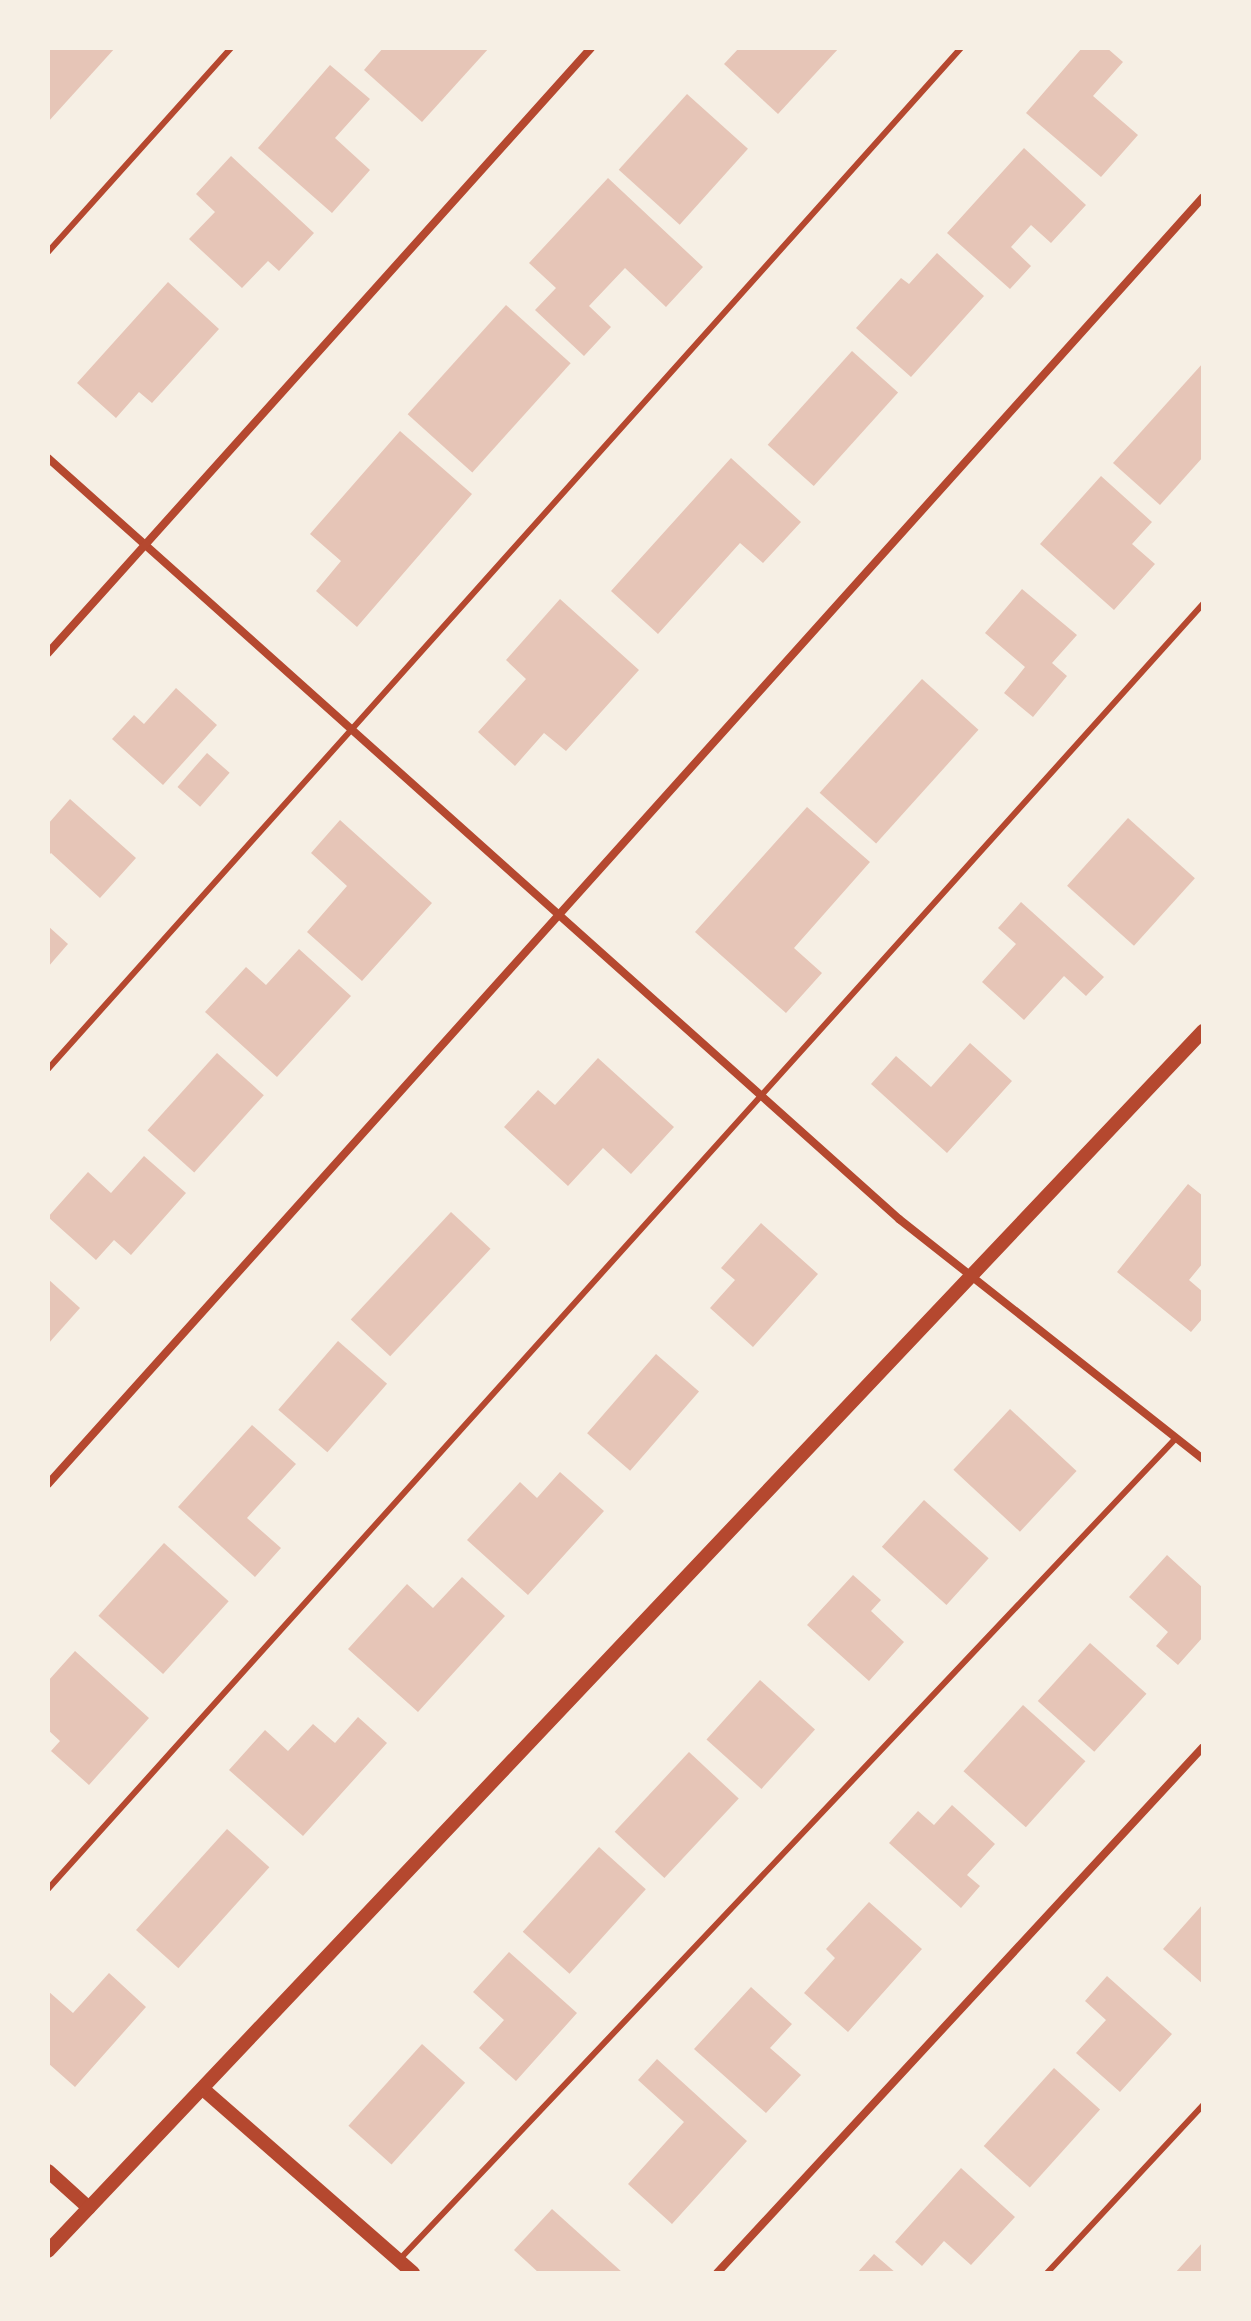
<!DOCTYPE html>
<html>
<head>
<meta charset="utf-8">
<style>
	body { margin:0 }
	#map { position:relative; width:1251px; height:2321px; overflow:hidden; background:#f6efe4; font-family:"Libre Baskerville",serif }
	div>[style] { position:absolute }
	.building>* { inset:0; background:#e6c5b7; transform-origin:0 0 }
	.service>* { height:6px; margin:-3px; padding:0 3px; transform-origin:3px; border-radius:3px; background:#b5482f }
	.minor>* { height:8px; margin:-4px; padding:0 4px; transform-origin:4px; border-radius:4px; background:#b5482f }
	.tertiary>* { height:14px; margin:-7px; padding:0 7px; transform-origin:7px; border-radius:7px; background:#b5482f }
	span { translate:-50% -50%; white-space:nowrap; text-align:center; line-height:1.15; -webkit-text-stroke:8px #f6efe4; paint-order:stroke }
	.frame { position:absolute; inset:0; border:50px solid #f6efe4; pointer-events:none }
</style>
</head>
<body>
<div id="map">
	<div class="building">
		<div style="clip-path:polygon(48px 48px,115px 48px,48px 122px)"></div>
		<div style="clip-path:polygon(383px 48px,489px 48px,422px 122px,364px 70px)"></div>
		<div style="clip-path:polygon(739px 48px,839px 48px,778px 114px,724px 64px)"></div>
		<div style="clip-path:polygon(1082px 48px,1107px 48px,1123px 62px,1093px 96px,1138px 135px,1101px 177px,1026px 113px)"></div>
		<div style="clip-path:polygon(330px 65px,370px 99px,335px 138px,370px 170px,332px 213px,258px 148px)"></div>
		<div style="left:687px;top:94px;width:82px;height:102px;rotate:42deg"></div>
		<div style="clip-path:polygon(1024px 148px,1086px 205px,1051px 243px,1031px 225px,1011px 247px,1031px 266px,1010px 289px,947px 233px)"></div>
		<div style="clip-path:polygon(231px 156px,314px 233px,279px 271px,268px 261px,242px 288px,189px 239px,215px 212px,196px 194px)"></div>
		<div style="clip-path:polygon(608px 178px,703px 267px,666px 307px,625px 268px,589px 306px,611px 327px,584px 356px,535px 310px,556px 288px,529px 263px)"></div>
		<div style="clip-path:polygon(937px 253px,984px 296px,911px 377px,856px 328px,901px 278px,909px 284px)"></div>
		<div style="clip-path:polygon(168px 282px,219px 329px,152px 403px,139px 392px,116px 418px,77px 383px)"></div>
		<div style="left:506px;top:305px;width:87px;height:147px;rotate:42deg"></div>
		<div style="left:852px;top:351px;width:62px;height:126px;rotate:42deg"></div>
		<div style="clip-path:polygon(1203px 363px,1203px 457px,1160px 505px,1113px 463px)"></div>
		<div style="clip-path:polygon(400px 431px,472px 494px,357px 627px,316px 591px,341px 561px,310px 534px)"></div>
		<div style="clip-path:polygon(731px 458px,801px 522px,763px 563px,740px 543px,658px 634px,611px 591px)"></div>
		<div style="clip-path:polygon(1101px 476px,1152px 522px,1132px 544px,1155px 564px,1114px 610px,1040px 544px)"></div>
		<div style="clip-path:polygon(1022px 589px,1077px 635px,1052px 663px,1067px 676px,1033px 717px,1004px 693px,1025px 667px,985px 633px)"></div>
		<div style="clip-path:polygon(560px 599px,639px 670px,566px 751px,544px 733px,515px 766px,478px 732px,526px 679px,506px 660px)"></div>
		<div style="left:922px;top:679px;width:76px;height:153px;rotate:42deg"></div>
		<div style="clip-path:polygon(176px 688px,217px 725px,163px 785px,112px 739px,134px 715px,144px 724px)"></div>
		<div style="left:207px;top:753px;width:30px;height:45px;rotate:41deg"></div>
		<div style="clip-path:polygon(70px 799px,136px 858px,100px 898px,51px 853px,48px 856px,48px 824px)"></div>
		<div style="clip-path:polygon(807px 807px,870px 862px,794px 948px,822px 973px,786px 1013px,695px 932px)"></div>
		<div style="left:1128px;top:818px;width:90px;height:91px;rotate:42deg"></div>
		<div style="clip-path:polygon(340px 820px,432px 903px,362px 981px,307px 932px,347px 886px,311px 853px)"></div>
		<div style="clip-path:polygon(1021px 902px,1104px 977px,1086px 996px,1064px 976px,1024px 1020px,982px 982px,1016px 944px,998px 928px)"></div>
		<div style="clip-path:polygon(48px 926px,68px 944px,48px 967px)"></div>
		<div style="clip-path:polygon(299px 949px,351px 996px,277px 1077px,205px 1012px,246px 967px,266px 985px)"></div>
		<div style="clip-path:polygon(970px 1043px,1012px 1081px,947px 1153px,871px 1084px,896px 1056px,931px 1087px)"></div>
		<div style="left:217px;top:1053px;width:63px;height:104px;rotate:42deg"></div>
		<div style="clip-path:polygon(598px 1058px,674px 1127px,631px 1174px,603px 1148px,568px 1186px,504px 1127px,538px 1090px,555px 1105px)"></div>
		<div style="clip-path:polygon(144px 1156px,186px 1193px,131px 1255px,114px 1240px,96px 1260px,48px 1217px,88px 1172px,111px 1193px)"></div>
		<div style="clip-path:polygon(1188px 1184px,1203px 1196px,1203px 1263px,1189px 1280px,1203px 1292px,1203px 1318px,1191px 1332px,1117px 1272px)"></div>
		<div style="left:451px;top:1212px;width:54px;height:147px;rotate:43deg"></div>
		<div style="clip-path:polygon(761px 1223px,818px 1274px,753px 1347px,710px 1308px,735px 1280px,721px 1268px)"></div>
		<div style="clip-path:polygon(48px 1279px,80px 1308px,48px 1344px)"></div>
		<div style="left:338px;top:1341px;width:65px;height:91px;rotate:41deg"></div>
		<div style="left:656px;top:1354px;width:57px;height:105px;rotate:41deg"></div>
		<div style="left:1010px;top:1409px;width:91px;height:83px;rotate:43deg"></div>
		<div style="clip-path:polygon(252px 1425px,296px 1464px,247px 1518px,281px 1548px,255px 1577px,178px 1507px)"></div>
		<div style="clip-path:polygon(560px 1472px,604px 1511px,528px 1595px,467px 1540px,520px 1482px,537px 1498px)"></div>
		<div style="left:924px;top:1500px;width:87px;height:63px;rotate:42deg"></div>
		<div style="left:164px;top:1543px;width:87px;height:98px;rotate:42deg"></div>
		<div style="clip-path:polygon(1167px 1555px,1203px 1588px,1203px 1637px,1178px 1665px,1156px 1646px,1168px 1632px,1129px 1597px)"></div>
		<div style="clip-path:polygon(853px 1575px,881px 1600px,871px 1611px,904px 1642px,869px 1681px,807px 1625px)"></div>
		<div style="clip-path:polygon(462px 1577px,505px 1616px,418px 1712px,348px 1649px,407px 1584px,433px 1608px)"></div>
		<div style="left:1090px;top:1643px;width:76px;height:78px;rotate:42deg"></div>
		<div style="clip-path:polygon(75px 1651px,149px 1718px,89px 1785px,51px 1751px,60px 1741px,48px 1730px,48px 1681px)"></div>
		<div style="left:760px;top:1680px;width:74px;height:80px;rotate:42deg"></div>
		<div style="left:1023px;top:1705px;width:84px;height:89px;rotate:42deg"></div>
		<div style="clip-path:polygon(358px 1717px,387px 1743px,303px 1836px,229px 1770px,265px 1730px,288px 1751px,313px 1724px,335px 1743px)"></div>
		<div style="left:689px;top:1752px;width:68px;height:109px;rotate:43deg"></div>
		<div style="clip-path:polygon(952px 1805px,995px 1844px,967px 1875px,980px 1886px,961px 1908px,889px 1843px,918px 1811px,934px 1825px)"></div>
		<div style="left:227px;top:1829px;width:57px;height:136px;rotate:42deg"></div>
		<div style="left:599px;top:1847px;width:63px;height:114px;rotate:42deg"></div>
		<div style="clip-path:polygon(869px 1902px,922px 1949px,848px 2032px,804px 1993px,835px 1958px,826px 1949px)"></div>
		<div style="clip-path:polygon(1203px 1904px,1203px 1984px,1163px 1949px)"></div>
		<div style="clip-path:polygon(509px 1952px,577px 2013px,516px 2081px,479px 2048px,504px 2020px,473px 1992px)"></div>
		<div style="clip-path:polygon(109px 1973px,146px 2007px,75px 2087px,48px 2063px,48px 1991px,73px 2013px)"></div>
		<div style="clip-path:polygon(1107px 1976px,1172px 2034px,1120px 2092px,1076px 2053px,1106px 2020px,1085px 2001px)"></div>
		<div style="clip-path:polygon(751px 1987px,792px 2024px,770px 2048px,801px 2075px,766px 2113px,694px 2049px)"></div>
		<div style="left:422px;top:2044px;width:58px;height:110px;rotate:42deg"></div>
		<div style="clip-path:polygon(657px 2059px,747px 2141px,672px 2224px,628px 2184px,684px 2122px,638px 2080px)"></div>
		<div style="left:1054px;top:2068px;width:62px;height:105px;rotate:42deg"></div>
		<div style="clip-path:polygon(961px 2168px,1015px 2217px,971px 2265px,944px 2241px,922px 2266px,895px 2242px)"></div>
		<div style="clip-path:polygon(552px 2209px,623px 2273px,539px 2273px,514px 2250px)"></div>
		<div style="clip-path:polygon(1203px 2242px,1203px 2273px,1175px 2273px)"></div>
		<div style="clip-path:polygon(874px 2254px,896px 2273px,857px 2273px)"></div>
	</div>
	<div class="service">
		<div style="left:48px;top:252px;width:274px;rotate:-48.1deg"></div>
		<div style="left:48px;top:1069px;width:1370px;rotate:-48.2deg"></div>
		<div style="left:48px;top:1889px;width:1728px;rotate:-48.05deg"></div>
		<div style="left:399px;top:2260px;width:1131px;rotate:-46.61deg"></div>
		<div style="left:1047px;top:2273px;width:229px;rotate:-47.1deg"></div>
	</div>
	<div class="minor">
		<div style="left:48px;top:458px;width:1142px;rotate:41.8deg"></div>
		<div style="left:899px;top:1219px;width:387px;rotate:38.3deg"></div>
		<div style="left:48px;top:653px;width:813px;rotate:-48.09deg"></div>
		<div style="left:48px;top:1484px;width:1729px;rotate:-48.09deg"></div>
		<div style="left:717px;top:2273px;width:716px;rotate:-47.26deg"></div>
	</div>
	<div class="tertiary">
		<div style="left:203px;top:2089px;width:279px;rotate:41.2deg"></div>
		<div style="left:48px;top:2171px;width:55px;rotate:42.1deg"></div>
		<div style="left:48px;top:2251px;width:1680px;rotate:-46.57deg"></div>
	</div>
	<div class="frame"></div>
</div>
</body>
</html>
